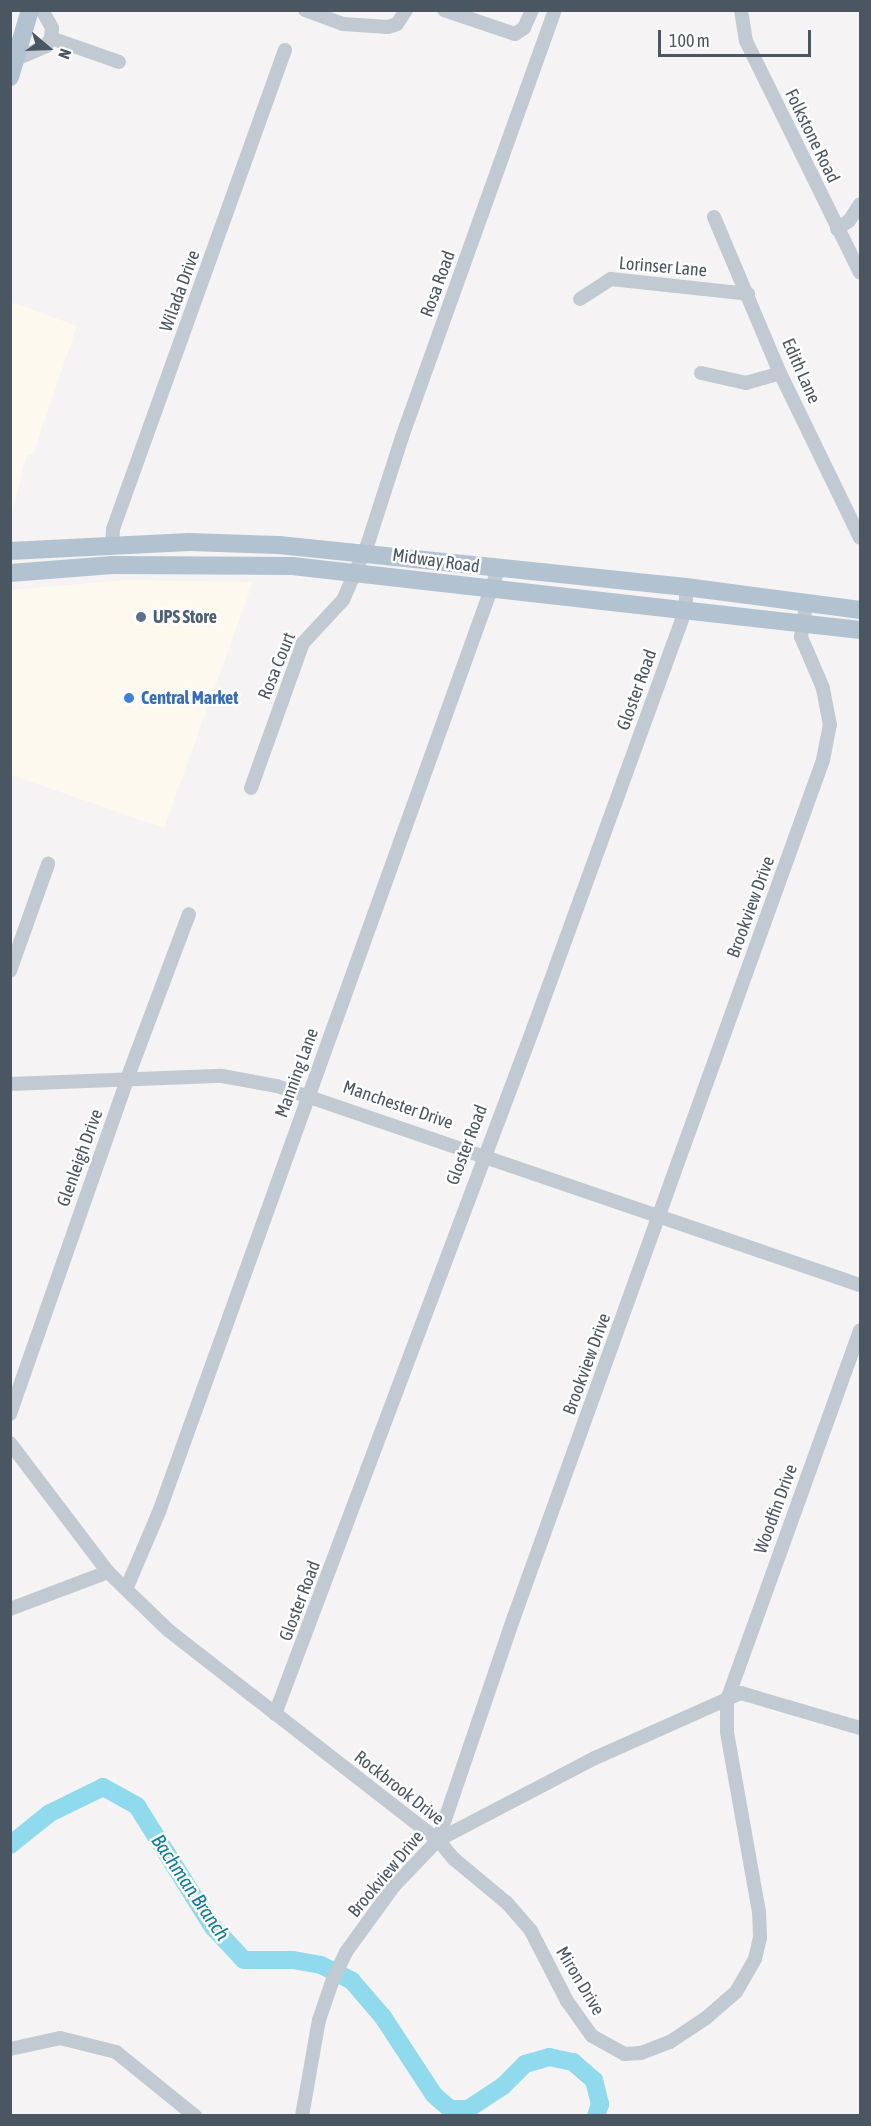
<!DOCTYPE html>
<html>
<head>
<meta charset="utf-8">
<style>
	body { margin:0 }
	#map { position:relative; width:871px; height:2126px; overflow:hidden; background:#f5f3f3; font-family:"Asap Condensed",sans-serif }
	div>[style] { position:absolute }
	.commercial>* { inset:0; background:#fdf9ef }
	.river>* { height:18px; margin:-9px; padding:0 9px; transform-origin:9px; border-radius:9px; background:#90daee }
	.minor>* { height:14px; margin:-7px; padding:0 7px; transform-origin:7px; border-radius:7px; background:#c1cad2 }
	.major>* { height:18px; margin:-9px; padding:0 9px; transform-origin:9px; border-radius:9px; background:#b3c2d1 }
	.dots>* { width:16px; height:16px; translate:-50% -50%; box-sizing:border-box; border:3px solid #fff; border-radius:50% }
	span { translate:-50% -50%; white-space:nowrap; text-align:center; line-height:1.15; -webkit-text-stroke:5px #fff; paint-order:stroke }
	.street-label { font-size:18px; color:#4a5661 }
	.service-label { font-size:18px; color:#4e5e75; font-weight:700 }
	.left { translate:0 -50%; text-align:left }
	.shop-label { font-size:18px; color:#366cbe; font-weight:700 }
	.water-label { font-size:20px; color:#0c7c9b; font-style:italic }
	.frame { position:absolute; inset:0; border:12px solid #4a5661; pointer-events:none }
	.north { position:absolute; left:18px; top:18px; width:60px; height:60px; -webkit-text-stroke:4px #fff; paint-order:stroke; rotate:109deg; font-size:16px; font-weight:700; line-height:24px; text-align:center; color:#4a5661 }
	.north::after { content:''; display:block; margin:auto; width:21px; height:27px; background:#4a5661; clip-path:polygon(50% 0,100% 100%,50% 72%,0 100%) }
	.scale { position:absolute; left:658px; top:30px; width:153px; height:27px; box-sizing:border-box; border:3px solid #4a5661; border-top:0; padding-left:8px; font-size:18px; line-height:21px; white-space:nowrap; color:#4a5661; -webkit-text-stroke:4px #fff; paint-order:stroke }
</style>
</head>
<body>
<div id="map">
	<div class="commercial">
		<div style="clip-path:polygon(11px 302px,77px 326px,33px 454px,26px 456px,11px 520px)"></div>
		<div style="clip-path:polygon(126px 580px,253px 582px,164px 828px,11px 775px,11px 590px)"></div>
	</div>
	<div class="river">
		<div style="left:10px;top:1845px;width:51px;rotate:-38.7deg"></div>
		<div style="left:50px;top:1813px;width:59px;rotate:-26.1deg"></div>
		<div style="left:103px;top:1787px;width:39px;rotate:29deg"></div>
		<div style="left:137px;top:1806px;width:143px;rotate:57.9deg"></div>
		<div style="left:213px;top:1927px;width:45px;rotate:46.8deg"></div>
		<div style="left:244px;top:1960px;width:49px"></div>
		<div style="left:293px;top:1960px;width:28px;rotate:10deg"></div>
		<div style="left:321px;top:1965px;width:35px;rotate:27deg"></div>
		<div style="left:352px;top:1981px;width:48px;rotate:49.3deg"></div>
		<div style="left:383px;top:2017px;width:93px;rotate:56.8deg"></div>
		<div style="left:434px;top:2095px;width:21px;rotate:41deg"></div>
		<div style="left:450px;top:2109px;width:18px"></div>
		<div style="left:468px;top:2109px;width:42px;rotate:-33.3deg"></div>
		<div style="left:503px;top:2086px;width:31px;rotate:-45deg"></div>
		<div style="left:525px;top:2064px;width:25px;rotate:-16deg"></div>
		<div style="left:549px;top:2057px;width:25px;rotate:12deg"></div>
		<div style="left:573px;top:2062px;width:28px;rotate:41deg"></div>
		<div style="left:594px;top:2080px;width:25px;rotate:76deg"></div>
		<div style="left:600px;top:2104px;width:13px;rotate:108deg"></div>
	</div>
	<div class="minor">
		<div style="left:305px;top:10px;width:40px;rotate:20.2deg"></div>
		<div style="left:343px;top:24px;width:45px;rotate:3.8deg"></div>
		<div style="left:388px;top:27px;width:9px;rotate:-18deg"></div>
		<div style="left:397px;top:24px;width:17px;rotate:-57deg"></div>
		<div style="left:444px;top:10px;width:75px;rotate:18.7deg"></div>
		<div style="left:515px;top:34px;width:11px;rotate:-34deg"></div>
		<div style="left:524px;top:28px;width:20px;rotate:-66deg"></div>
		<div style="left:741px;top:10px;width:31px;rotate:81deg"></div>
		<div style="left:746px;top:41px;width:258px;rotate:63.8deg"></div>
		<div style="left:51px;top:38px;width:72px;rotate:19.4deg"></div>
		<div style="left:16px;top:59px;width:33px;rotate:-23deg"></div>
		<div style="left:46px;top:46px;width:9px;rotate:-58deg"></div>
		<div style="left:51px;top:38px;width:10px;rotate:-84deg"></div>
		<div style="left:52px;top:28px;width:21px;rotate:-119deg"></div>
		<div style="left:714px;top:217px;width:169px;rotate:67.1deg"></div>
		<div style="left:780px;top:373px;width:183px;rotate:64.1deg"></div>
		<div style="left:837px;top:229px;width:14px;rotate:-34deg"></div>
		<div style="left:849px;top:221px;width:20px;rotate:-57deg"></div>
		<div style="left:580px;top:299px;width:37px;rotate:-33deg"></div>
		<div style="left:611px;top:279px;width:138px;rotate:6.2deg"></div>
		<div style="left:701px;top:373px;width:46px;rotate:12.5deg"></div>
		<div style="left:746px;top:383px;width:35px;rotate:-16deg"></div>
		<div style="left:112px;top:544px;width:15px;rotate:-86deg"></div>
		<div style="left:113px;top:529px;width:509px;rotate:-70.25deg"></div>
		<div style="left:251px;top:788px;width:154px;rotate:-70.3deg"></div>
		<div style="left:303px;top:643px;width:59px;rotate:-47.1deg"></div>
		<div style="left:343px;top:600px;width:62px;rotate:-66.3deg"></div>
		<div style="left:368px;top:543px;width:111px;rotate:-72.2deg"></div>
		<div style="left:402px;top:437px;width:454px;rotate:-70.3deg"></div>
		<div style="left:10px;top:971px;width:114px;rotate:-70.4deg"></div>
		<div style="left:10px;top:1084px;width:212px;rotate:-2.2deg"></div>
		<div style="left:222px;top:1076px;width:56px;rotate:10.3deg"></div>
		<div style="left:277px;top:1086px;width:616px;rotate:18.85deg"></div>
		<div style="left:10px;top:1414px;width:355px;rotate:-70.7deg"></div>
		<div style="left:127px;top:1079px;width:176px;rotate:-69.4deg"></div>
		<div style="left:10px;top:1443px;width:162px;rotate:52.8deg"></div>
		<div style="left:108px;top:1572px;width:83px;rotate:44deg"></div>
		<div style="left:168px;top:1630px;width:342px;rotate:37.9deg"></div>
		<div style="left:438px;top:1840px;width:25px;rotate:50deg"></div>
		<div style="left:454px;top:1859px;width:69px;rotate:39.7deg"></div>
		<div style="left:507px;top:1903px;width:37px;rotate:49deg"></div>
		<div style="left:531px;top:1931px;width:79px;rotate:62.8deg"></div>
		<div style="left:567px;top:2001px;width:43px;rotate:54.5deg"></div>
		<div style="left:592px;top:2036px;width:37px;rotate:29deg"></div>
		<div style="left:624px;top:2054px;width:17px;rotate:-3deg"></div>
		<div style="left:641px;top:2053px;width:31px;rotate:-21deg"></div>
		<div style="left:670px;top:2042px;width:43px;rotate:-33.7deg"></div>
		<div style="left:706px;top:2018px;width:40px;rotate:-41deg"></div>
		<div style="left:736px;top:1992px;width:38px;rotate:-60deg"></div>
		<div style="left:755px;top:1959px;width:22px;rotate:-77deg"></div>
		<div style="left:760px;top:1938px;width:26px;rotate:-92deg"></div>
		<div style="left:759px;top:1912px;width:183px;rotate:-100.1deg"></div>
		<div style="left:727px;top:1732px;width:32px;rotate:-90deg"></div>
		<div style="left:727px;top:1700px;width:393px;rotate:-70.2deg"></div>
		<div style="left:127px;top:1587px;width:82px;rotate:-66.9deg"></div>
		<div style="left:159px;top:1512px;width:1001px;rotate:-70.21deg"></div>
		<div style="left:10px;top:1609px;width:105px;rotate:-20.7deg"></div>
		<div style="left:275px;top:1714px;width:732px;rotate:-69.36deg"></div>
		<div style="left:533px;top:1029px;width:447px;rotate:-70deg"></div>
		<div style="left:686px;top:609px;width:22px;rotate:-90deg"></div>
		<div style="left:438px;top:1840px;width:177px;rotate:-27.6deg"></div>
		<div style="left:595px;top:1758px;width:160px;rotate:-24deg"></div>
		<div style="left:741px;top:1693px;width:124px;rotate:16.4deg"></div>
		<div style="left:10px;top:2049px;width:51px;rotate:-12.4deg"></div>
		<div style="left:60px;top:2038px;width:58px;rotate:14deg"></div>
		<div style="left:116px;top:2052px;width:102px;rotate:39deg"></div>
		<div style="left:302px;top:2116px;width:97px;rotate:-80deg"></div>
		<div style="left:319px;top:2020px;width:43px;rotate:-71.1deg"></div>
		<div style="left:333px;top:1979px;width:30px;rotate:-64deg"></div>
		<div style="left:346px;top:1952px;width:82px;rotate:-54deg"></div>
		<div style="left:394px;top:1886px;width:64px;rotate:-46.3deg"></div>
		<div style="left:438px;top:1840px;width:236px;rotate:-71.2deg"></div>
		<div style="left:514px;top:1617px;width:911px;rotate:-70.17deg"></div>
		<div style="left:823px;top:760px;width:36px;rotate:-79deg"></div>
		<div style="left:830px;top:725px;width:38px;rotate:-101deg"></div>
		<div style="left:823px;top:688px;width:56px;rotate:-113.3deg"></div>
		<div style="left:801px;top:637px;width:36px;rotate:-81deg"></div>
	</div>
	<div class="major">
		<div style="left:10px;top:77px;width:70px;rotate:-73.4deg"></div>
		<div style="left:10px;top:551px;width:179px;rotate:-2.9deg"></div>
		<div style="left:189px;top:542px;width:90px;rotate:1.9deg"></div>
		<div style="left:279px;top:545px;width:409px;rotate:5.9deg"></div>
		<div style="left:686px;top:587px;width:176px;rotate:7.5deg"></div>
		<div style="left:10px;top:573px;width:103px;rotate:-4.4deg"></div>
		<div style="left:113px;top:565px;width:179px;rotate:0.3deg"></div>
		<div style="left:292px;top:566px;width:572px;rotate:6.43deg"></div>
	</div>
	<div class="dots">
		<div style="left:141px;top:617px;background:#5c6f8a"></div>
		<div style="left:129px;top:698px;background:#3f7fe0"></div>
	</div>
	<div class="street-label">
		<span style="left:812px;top:136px;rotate:64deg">Folkstone Road</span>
		<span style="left:663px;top:267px;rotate:5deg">Lorinser Lane</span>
		<span style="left:438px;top:284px;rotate:-70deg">Rosa Road</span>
		<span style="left:180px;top:291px;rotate:-70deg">Wilada Drive</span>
		<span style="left:801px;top:371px;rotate:66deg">Edith Lane</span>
		<span style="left:436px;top:561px;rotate:8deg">Midway Road</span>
		<span style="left:277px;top:666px;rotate:-68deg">Rosa Court</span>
		<span style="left:637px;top:690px;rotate:-70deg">Gloster Road</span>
		<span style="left:751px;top:907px;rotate:-70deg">Brookview Drive</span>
		<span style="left:297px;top:1073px;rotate:-70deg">Manning Lane</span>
		<span style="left:398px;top:1105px;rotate:19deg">Manchester Drive</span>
		<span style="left:467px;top:1145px;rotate:-69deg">Gloster Road</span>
		<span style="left:80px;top:1158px;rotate:-70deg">Glenleigh Drive</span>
		<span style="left:587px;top:1364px;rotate:-70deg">Brookview Drive</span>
		<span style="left:776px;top:1509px;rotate:-70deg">Woodfin Drive</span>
		<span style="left:300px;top:1601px;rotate:-69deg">Gloster Road</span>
		<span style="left:399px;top:1788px;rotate:38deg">Rockbrook Drive</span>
		<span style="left:386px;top:1874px;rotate:-50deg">Brookview Drive</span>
		<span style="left:580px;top:1981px;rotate:59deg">Miron Drive</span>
	</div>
	<div class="service-label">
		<span class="left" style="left:153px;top:617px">UPS Store</span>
	</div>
	<div class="shop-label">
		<span class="left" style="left:141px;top:698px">Central Market</span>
	</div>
	<div class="water-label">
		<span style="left:191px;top:1887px;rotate:56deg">Bachman Branch</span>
	</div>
	<div class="frame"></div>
	<div class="north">N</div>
	<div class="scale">100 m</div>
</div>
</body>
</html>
